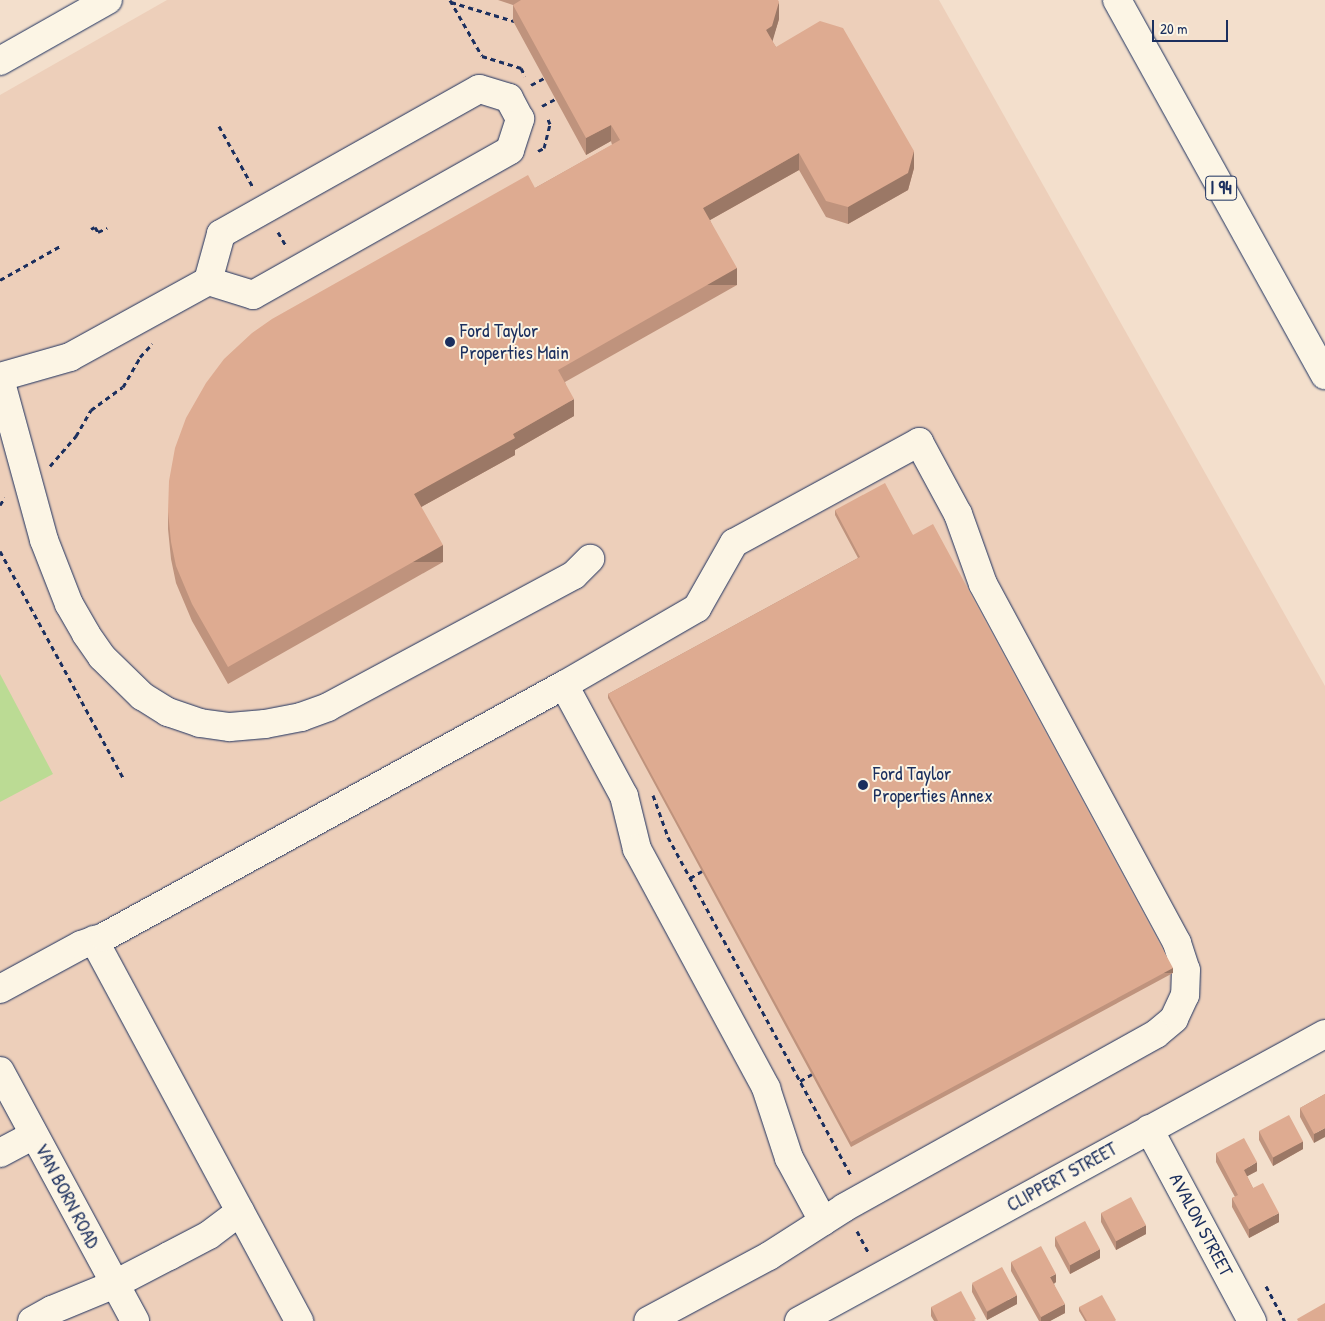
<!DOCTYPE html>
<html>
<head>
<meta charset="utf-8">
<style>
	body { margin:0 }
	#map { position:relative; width:1325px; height:1321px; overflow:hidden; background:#f3dfcc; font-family:"Patrick Hand",sans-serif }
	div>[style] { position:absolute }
	.built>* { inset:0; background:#edcfba }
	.green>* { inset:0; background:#bbdb94 }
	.path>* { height:3px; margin-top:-1.5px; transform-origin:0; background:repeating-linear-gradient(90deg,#1b2f5e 0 5px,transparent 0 9px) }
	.roads { filter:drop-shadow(0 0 1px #1b2f5e) drop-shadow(0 0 1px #1b2f5e) }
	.minor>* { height:28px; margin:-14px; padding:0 14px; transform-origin:14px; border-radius:14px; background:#fcf5e5 }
	.major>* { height:28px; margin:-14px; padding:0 14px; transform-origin:14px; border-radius:14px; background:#fcf5e5 }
	.highway>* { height:28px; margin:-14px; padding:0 14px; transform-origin:14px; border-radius:14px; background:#fcf5e5 }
	.wall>* { inset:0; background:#bf937d }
	.shaded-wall>* { inset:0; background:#9b7866; transform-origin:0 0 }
	.building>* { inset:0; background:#deab91; transform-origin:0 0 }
	.dots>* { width:14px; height:14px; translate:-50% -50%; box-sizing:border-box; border:2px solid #fcf5e5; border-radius:50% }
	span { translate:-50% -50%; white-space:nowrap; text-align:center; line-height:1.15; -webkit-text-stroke:4px #fcf5e5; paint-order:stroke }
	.shield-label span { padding:1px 4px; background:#fcf5e5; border:1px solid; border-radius:4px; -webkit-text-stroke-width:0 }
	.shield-label { font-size:18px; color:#1b2f5e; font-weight:700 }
	.poi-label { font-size:19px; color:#1b2f5e }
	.left { translate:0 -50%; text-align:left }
	.street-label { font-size:19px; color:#1b2f5e }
	.scale { position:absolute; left:1152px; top:20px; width:76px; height:22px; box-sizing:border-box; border:2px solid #1b2f5e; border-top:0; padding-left:6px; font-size:15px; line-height:18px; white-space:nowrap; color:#1b2f5e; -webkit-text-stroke:4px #fcf5e5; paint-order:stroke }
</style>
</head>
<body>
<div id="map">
	<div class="built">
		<div style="clip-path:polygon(167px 0,939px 0,1325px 686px,1325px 1049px,811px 1321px,0 1321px,0 95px)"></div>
	</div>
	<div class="green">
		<div style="clip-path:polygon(0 674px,53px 774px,0 802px)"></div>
	</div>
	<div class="path">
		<div style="left:450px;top:0;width:64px;rotate:60.3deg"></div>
		<div style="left:482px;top:56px;width:41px;rotate:17.1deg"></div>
		<div style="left:521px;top:68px;width:9px;rotate:63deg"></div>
		<div style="left:451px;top:2px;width:66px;rotate:16.8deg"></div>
		<div style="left:531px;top:85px;width:15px;rotate:-28deg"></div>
		<div style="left:542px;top:106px;width:15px;rotate:-28deg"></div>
		<div style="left:219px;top:126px;width:70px;rotate:60.9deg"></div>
		<div style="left:538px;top:151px;width:7px;rotate:-27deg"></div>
		<div style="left:544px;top:148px;width:25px;rotate:-76deg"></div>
		<div style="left:550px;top:124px;width:8px;rotate:-113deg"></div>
		<div style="left:91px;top:229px;width:4px;rotate:-27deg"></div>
		<div style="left:95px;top:227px;width:6px;rotate:59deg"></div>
		<div style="left:98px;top:232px;width:10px;rotate:-24deg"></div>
		<div style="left:278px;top:232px;width:16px;rotate:60deg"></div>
		<div style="left:0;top:280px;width:71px;rotate:-29.4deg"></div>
		<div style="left:50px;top:466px;width:40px;rotate:-49deg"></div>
		<div style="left:76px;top:436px;width:30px;rotate:-60deg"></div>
		<div style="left:91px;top:410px;width:39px;rotate:-36deg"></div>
		<div style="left:123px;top:387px;width:34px;rotate:-60deg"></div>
		<div style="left:140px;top:357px;width:18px;rotate:-47deg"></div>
		<div style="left:0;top:505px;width:9px;rotate:-58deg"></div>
		<div style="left:0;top:551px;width:260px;rotate:61.5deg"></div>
		<div style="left:653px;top:795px;width:45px;rotate:70.3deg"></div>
		<div style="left:668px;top:837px;width:384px;rotate:61.6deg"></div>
		<div style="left:690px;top:878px;width:14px;rotate:-30deg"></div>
		<div style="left:800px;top:1081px;width:14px;rotate:-30deg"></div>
		<div style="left:857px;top:1231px;width:26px;rotate:62deg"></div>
		<div style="left:1266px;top:1286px;width:40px;rotate:62deg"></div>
	</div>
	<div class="roads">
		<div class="minor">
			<div style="left:0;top:61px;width:124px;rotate:-29.5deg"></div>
			<div style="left:0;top:377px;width:73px;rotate:-15.9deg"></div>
			<div style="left:70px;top:357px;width:158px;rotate:-28.8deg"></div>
			<div style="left:208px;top:281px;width:47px;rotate:17.3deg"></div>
			<div style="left:253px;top:295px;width:295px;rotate:-29.4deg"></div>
			<div style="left:510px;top:150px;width:33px;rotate:-72deg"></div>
			<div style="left:520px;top:119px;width:24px;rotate:-118deg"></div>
			<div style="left:509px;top:98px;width:31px;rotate:-163deg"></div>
			<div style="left:479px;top:89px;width:296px;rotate:150.7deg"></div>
			<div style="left:221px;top:234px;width:49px;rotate:105.5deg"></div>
			<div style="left:0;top:379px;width:167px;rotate:74.7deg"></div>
			<div style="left:44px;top:540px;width:69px;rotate:68.7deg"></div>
			<div style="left:69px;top:604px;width:34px;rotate:60deg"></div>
			<div style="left:86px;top:634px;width:28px;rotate:55deg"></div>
			<div style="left:102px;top:657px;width:56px;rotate:44.3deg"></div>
			<div style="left:142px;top:696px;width:31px;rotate:32deg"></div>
			<div style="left:168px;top:712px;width:34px;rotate:19deg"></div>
			<div style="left:200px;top:723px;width:30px;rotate:8deg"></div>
			<div style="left:230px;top:727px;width:35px;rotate:-5deg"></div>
			<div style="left:265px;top:724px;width:37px;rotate:-11deg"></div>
			<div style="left:301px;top:717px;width:29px;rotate:-20deg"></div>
			<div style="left:328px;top:707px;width:279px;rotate:-28.2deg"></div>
			<div style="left:574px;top:575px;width:23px;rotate:-45deg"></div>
			<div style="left:564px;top:685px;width:126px;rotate:61.6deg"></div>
			<div style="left:624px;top:796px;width:55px;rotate:76.2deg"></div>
			<div style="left:637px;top:849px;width:272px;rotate:61.6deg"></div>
			<div style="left:766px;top:1088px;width:74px;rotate:71.8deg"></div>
			<div style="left:789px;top:1158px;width:72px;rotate:61.6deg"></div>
			<div style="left:94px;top:940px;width:433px;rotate:61.7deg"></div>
			<div style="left:0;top:989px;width:92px;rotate:-28.5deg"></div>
			<div style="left:81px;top:945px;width:24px;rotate:-19deg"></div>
			<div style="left:104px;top:937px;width:525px;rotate:-28.72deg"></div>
			<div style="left:564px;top:685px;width:154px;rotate:-30.1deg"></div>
			<div style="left:697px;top:608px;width:75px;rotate:-60.4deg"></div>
			<div style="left:734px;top:543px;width:211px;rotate:-28.6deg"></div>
			<div style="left:919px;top:442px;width:82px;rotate:61.6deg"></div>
			<div style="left:958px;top:514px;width:74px;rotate:70.3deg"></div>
			<div style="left:983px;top:584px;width:408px;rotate:61.6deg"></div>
			<div style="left:1177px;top:943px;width:28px;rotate:72deg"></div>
			<div style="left:1186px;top:970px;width:25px;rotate:92deg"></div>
			<div style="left:1185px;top:995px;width:26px;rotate:115deg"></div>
			<div style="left:1174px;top:1019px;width:23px;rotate:140deg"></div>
			<div style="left:1156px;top:1034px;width:357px;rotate:150.9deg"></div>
			<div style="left:844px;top:1208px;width:89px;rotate:147.4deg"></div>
			<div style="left:769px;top:1256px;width:137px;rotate:151.8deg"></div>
			<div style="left:1149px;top:1129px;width:218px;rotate:61.8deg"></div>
			<div style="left:0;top:1153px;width:38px;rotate:-28deg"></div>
			<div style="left:32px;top:1321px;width:23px;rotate:-29deg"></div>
			<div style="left:52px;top:1310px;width:68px;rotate:-22.4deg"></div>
			<div style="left:115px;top:1284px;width:61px;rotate:-27.4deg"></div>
			<div style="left:169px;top:1256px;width:45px;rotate:-27.7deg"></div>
			<div style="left:209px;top:1235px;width:39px;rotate:-37deg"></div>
			<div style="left:799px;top:1321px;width:599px;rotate:-28.62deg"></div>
		</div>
		<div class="major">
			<div style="left:0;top:1071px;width:284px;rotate:61.6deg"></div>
		</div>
		<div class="highway">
			<div style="left:1117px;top:0;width:429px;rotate:61deg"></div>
		</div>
	</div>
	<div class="wall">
		<div style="clip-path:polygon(498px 0,778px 0,779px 19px,772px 41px,776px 47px,914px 168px,908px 190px,848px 224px,826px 217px,799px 170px,710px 220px,737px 285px,565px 382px,574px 416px,515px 450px,515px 455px,421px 507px,443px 562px,228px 684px,192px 621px,176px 583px,171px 559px,168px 529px,168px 512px,535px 188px,612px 145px,611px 141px,586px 155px,513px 21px,513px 5px)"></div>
		<div style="clip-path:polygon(835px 510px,913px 535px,1173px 973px,851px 1147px,608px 698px,608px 694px,858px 558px,835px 515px)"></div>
		<div style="clip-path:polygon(1325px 1094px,1314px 1143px,1300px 1117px,1300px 1108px)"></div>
		<div style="clip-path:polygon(1259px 1131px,1303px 1149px,1273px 1166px,1259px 1140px)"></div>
		<div style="clip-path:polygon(1216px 1153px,1257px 1171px,1247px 1176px,1253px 1188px,1279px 1222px,1249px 1238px,1232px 1207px,1232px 1198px,1235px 1197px,1216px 1162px)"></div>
		<div style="clip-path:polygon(1101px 1213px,1146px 1234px,1116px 1250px,1101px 1222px)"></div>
		<div style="clip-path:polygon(1055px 1237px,1100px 1258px,1070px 1274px,1055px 1246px)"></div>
		<div style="clip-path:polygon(1011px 1262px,1056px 1282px,1054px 1284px,1065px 1313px,1050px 1321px,1039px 1321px,1011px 1271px)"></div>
		<div style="clip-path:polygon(972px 1284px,1017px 1304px,987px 1320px,972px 1292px)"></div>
		<div style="clip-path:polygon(931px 1307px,976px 1321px,934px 1321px,931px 1316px)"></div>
		<div style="clip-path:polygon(1079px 1307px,1116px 1321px,1085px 1321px,1079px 1311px)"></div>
	</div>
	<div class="shaded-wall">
		<div style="clip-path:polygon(779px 2px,779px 19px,772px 43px,766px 30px)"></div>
		<div style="clip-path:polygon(611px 125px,611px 141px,586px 155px,586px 138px)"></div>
		<div style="clip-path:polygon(914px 151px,914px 168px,908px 190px,848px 224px,848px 207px)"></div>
		<div style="clip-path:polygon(799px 153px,799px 170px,703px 224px,703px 208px)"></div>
		<div style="left:737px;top:268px;width:17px;height:206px;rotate:90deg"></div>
		<div style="clip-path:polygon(574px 399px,574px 416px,515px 450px,515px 455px,414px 511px,414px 494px,513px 434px)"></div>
		<div style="left:443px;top:545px;width:17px;height:247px;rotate:90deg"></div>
		<div style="left:1173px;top:968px;width:5px;height:366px;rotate:90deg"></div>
		<div style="clip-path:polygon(1325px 1128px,1325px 1137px,1314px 1143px,1314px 1134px)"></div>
		<div style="clip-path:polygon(1303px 1141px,1303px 1149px,1273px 1166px,1273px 1157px)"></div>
		<div style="clip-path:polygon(1257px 1162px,1257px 1171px,1244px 1178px,1244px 1170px)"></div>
		<div style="clip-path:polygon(1279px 1213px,1279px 1222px,1249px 1238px,1249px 1229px)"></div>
		<div style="clip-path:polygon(1146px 1225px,1146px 1234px,1116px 1250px,1116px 1241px)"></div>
		<div style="clip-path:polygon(1100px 1249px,1100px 1258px,1070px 1274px,1070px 1265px)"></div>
		<div style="clip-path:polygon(1056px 1274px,1056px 1282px,1050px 1286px,1050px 1277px)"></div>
		<div style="clip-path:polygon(1017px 1295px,1017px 1304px,987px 1320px,987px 1312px)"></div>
		<div style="clip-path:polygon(1065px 1304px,1065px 1313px,1050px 1321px,1041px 1321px,1041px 1317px)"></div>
	</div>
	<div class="building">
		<div style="clip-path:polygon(521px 0,778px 0,779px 2px,772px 26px,766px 30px,776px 47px,820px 21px,843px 28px,914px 151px,908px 173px,848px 207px,826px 201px,799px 153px,703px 208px,737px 268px,558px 370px,574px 399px,513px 434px,515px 438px,414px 494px,443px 545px,228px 667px,192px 604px,176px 566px,171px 542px,168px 512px,169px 481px,175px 448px,186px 418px,206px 383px,224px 359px,252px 333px,272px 319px,528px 175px,535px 188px,620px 140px,611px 125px,586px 138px,513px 5px)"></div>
		<div style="clip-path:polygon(885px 483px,913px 535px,933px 524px,1173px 968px,851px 1142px,608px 694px,860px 557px,835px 510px)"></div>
		<div style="clip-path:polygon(1325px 1094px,1325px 1128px,1314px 1134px,1300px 1108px)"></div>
		<div style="left:1289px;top:1115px;width:30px;height:34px;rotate:62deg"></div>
		<div style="clip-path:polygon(1244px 1138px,1257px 1162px,1244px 1170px,1253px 1188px,1263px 1183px,1279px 1213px,1249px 1229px,1232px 1198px,1238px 1195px,1216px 1153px)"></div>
		<div style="left:1131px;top:1197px;width:32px;height:34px;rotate:62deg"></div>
		<div style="left:1085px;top:1221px;width:32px;height:34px;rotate:62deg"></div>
		<div style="clip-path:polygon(1041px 1246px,1056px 1274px,1050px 1277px,1065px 1304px,1041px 1317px,1011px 1262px)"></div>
		<div style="left:1002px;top:1267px;width:32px;height:34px;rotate:62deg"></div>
		<div style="clip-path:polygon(961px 1291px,976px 1319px,972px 1321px,938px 1321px,931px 1307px)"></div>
		<div style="clip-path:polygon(1102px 1295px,1116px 1320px,1114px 1321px,1087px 1321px,1079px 1307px)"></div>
		<div style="clip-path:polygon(1325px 1303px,1325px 1321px,1298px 1321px,1297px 1319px)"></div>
	</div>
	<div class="dots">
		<div style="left:450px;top:342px;background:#1b2f5e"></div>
		<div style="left:863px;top:785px;background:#1b2f5e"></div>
	</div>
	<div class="shield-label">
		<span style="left:1221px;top:188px">I 94</span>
	</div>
	<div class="poi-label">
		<span class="left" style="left:460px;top:342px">Ford Taylor<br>Properties Main</span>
		<span class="left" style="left:873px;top:785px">Ford Taylor<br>Properties Annex</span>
	</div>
	<div class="street-label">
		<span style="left:1062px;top:1177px;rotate:-29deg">CLIPPERT STREET</span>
		<span style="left:67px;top:1196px;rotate:62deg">VAN BORN ROAD</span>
		<span style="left:1201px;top:1225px;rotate:62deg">AVALON STREET</span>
	</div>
	<div class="scale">20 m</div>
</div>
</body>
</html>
